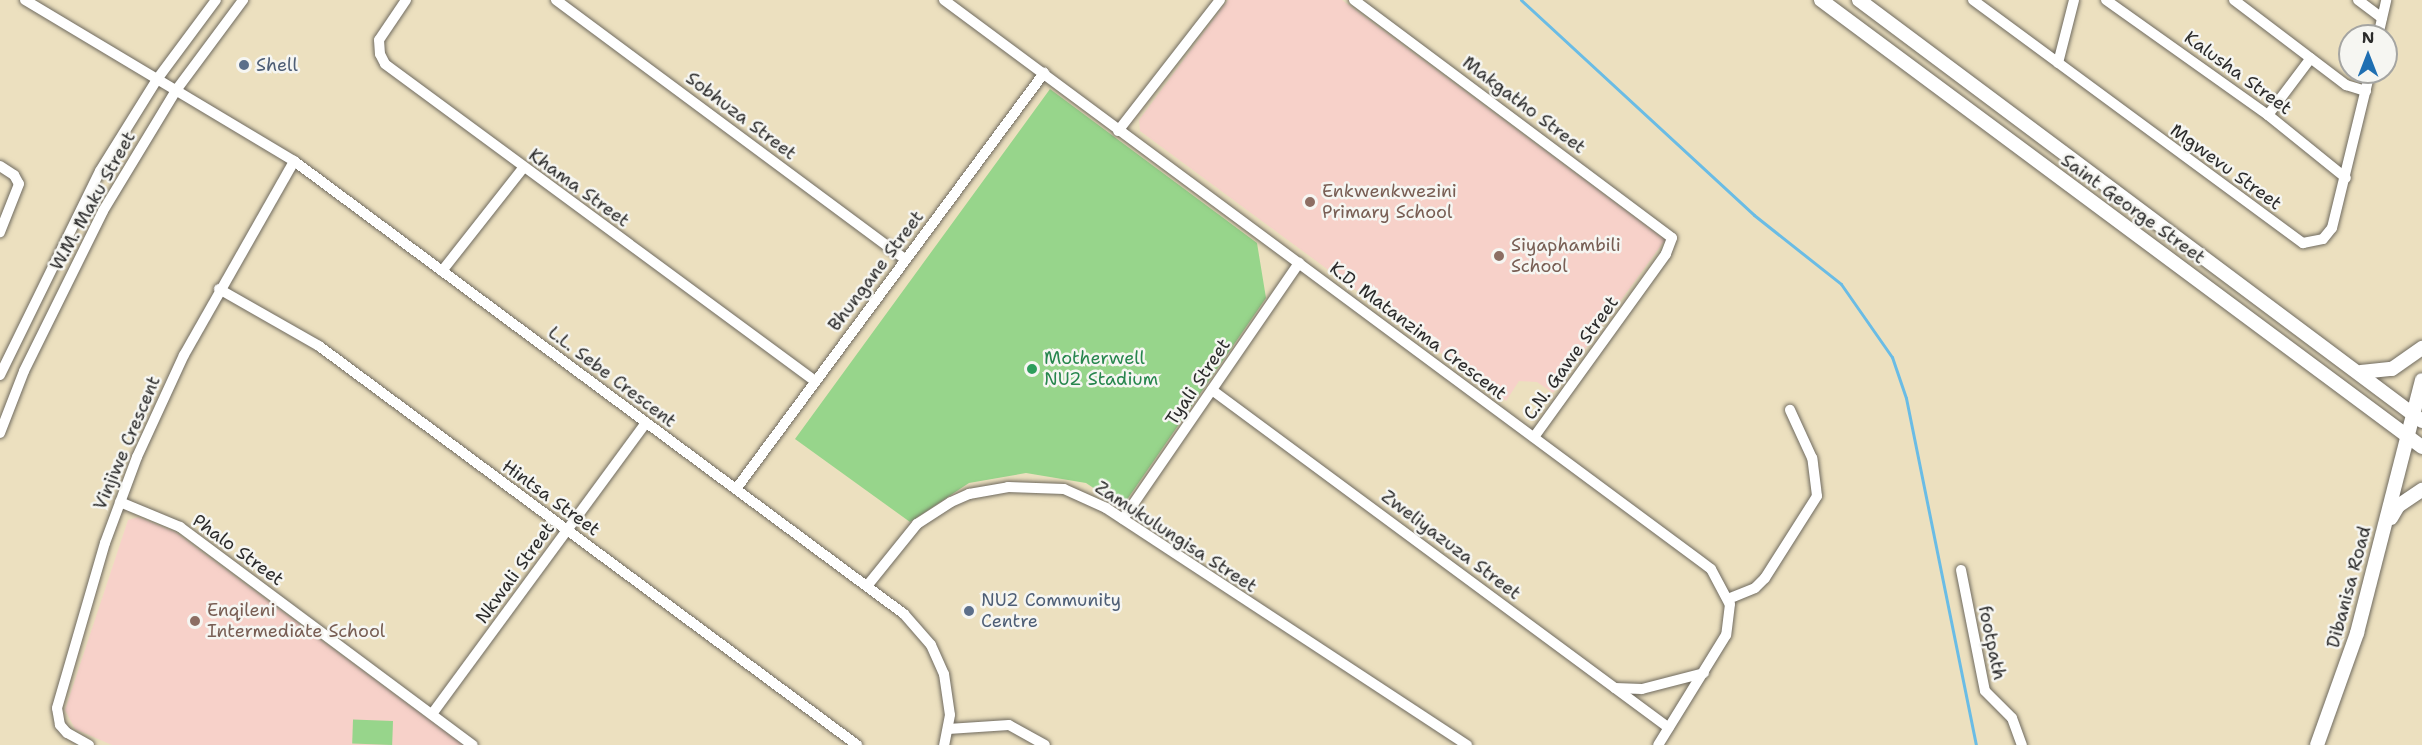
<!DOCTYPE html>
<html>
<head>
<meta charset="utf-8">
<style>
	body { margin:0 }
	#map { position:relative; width:2422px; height:745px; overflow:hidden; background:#ece0bf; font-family:"Shantell Sans",sans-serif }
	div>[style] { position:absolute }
	.built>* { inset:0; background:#f7d1c9 }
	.green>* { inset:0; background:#97d58b; transform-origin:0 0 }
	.stream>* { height:3px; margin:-1.5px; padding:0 1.5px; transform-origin:1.5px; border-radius:1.5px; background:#6abce5 }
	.roads { filter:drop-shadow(0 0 2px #6f6a5f) drop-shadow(0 0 2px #6f6a5f) }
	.minor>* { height:10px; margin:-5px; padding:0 5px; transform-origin:5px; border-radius:5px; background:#fff }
	.major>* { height:14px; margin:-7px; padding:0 7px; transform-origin:7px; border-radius:7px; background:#fff }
	.dots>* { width:16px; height:16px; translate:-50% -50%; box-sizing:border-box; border:3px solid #f6f6f2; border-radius:50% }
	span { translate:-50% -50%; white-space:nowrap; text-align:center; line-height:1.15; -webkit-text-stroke:5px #f6f6f2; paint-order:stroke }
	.service-label { font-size:18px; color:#4e5e75 }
	.left { translate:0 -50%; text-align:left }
	.street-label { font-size:18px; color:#2b2b2b }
	.education-label { font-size:18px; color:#785e54 }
	.leisure-label { font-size:18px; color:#27864d }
	.north { position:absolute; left:2338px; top:24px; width:60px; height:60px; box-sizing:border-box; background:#f6f6f2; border:2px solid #a5a5a2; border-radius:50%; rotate:0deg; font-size:16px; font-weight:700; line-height:24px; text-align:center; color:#2b2b2b }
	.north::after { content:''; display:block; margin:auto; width:21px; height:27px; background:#1f6fb2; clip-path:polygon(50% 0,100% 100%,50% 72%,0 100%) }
</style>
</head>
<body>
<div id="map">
	<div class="built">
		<div style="clip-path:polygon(1228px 0,1342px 0,1665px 240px,1553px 393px,1537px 382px,1519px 381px,1506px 401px,1140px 131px,1139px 120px)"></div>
		<div style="clip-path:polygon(138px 517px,175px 532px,463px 745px,112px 745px,75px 729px,65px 710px,128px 520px)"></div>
	</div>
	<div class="green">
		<div style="clip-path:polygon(1050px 89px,1257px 243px,1266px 298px,1122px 507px,1086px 483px,1026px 473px,969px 483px,910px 522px,795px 439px)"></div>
		<div style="left:393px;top:721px;width:24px;height:40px;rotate:92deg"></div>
	</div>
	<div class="stream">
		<div style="left:1521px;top:0;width:317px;rotate:42.7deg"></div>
		<div style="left:1754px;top:215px;width:111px;rotate:38.4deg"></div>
		<div style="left:1841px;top:284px;width:89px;rotate:55.1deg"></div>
		<div style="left:1892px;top:357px;width:43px;rotate:71.1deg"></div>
		<div style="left:1906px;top:398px;width:354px;rotate:78.6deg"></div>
	</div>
	<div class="roads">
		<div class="minor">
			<div style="left:25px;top:0;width:313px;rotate:30.9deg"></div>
			<div style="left:294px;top:161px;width:760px;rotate:36.6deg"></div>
			<div style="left:904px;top:614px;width:41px;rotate:48.9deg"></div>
			<div style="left:931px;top:645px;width:32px;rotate:66deg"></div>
			<div style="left:944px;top:674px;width:41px;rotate:81.7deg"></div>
			<div style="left:950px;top:715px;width:31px;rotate:101deg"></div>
			<div style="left:406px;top:0;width:48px;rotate:124deg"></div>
			<div style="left:379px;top:40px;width:14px;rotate:86deg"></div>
			<div style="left:380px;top:54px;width:11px;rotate:63deg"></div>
			<div style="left:385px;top:64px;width:534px;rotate:36.4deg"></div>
			<div style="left:556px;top:0;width:435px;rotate:36.6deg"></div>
			<div style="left:944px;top:0;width:955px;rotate:36.57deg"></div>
			<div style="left:1711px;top:569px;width:40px;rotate:62deg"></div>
			<div style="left:1730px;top:604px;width:31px;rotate:97deg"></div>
			<div style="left:1726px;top:635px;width:129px;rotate:121.7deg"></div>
			<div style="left:1354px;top:0;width:397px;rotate:36.8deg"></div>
			<div style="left:1672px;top:238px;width:17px;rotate:111deg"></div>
			<div style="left:1666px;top:254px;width:226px;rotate:125.8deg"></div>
			<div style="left:1973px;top:0;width:410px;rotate:36.4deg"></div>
			<div style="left:2303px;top:243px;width:20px;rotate:-11deg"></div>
			<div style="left:2323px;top:239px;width:14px;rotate:-51deg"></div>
			<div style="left:2332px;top:228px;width:161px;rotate:-76.3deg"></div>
			<div style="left:2106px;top:0;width:199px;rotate:35.4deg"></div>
			<div style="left:2268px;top:115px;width:100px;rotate:38.9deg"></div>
			<div style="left:2234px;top:0;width:141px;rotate:37.2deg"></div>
			<div style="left:2346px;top:85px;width:21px;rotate:17deg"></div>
			<div style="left:2358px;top:0;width:30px;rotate:37deg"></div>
			<div style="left:2378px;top:36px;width:37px;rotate:-77deg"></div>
			<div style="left:2058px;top:63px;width:65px;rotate:-75.7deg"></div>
			<div style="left:2268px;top:115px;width:71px;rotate:-53deg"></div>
			<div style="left:1118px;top:131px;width:166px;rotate:-52.1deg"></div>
			<div style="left:0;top:166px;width:17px;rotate:33deg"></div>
			<div style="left:14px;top:175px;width:10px;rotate:61deg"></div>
			<div style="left:19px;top:184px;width:52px;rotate:111.6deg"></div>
			<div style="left:442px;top:271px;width:131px;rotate:-51.8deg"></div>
			<div style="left:219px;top:289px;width:115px;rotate:29.7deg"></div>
			<div style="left:319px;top:346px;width:670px;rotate:36.56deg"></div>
			<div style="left:0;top:375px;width:227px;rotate:-63.9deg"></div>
			<div style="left:100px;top:171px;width:110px;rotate:-58.1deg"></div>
			<div style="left:158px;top:78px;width:97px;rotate:-53.4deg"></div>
			<div style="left:1212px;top:390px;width:568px;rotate:36.49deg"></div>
			<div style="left:0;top:433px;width:66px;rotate:-68.8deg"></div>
			<div style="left:24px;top:371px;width:178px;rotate:-63.7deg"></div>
			<div style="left:103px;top:211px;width:143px;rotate:-58.8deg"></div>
			<div style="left:177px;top:89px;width:111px;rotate:-53.4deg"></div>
			<div style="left:736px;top:489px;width:518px;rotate:-53.48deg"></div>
			<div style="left:120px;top:502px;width:65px;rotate:22.6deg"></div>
			<div style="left:180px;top:527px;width:365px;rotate:36.7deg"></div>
			<div style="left:1123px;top:519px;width:311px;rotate:-55.5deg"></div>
			<div style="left:1961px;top:570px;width:123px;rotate:78.8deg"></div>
			<div style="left:1985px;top:691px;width:38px;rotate:45deg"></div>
			<div style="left:2012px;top:718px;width:29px;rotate:70deg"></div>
			<div style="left:867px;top:586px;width:80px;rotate:-51.1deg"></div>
			<div style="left:917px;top:524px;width:40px;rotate:-32.9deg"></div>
			<div style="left:951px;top:502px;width:20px;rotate:-24deg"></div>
			<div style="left:969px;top:494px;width:40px;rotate:-10deg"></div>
			<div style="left:1008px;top:487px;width:56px;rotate:2deg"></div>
			<div style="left:1064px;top:489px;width:46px;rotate:24.3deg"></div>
			<div style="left:1106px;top:508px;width:432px;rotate:33.3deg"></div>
			<div style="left:1728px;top:599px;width:29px;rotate:-22deg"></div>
			<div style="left:1755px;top:588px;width:14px;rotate:-45deg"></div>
			<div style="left:1765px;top:578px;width:97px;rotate:-57.6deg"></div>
			<div style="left:1817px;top:496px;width:38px;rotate:-97deg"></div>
			<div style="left:1812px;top:458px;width:53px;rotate:-114.6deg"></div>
			<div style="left:1615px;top:688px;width:27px;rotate:2deg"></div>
			<div style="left:1642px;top:689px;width:64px;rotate:-14.5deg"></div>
			<div style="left:432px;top:714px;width:361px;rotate:-53.7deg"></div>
			<div style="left:948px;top:729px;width:61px;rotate:-3.8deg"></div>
			<div style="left:1009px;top:725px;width:41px;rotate:29.1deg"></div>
			<div style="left:89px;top:745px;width:25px;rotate:-151deg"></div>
			<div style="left:67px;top:733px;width:11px;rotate:-131deg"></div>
			<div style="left:60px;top:725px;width:17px;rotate:-100deg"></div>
			<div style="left:57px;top:708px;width:172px;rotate:-73.8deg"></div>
			<div style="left:105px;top:543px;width:92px;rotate:-69.6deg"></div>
			<div style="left:137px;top:457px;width:112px;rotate:-65.3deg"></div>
			<div style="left:184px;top:355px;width:223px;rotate:-60.4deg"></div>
		</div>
		<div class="major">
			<div style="left:1821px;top:0;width:749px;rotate:36.64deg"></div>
			<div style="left:1859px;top:0;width:703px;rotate:36.79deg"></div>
			<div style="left:2361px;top:372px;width:31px;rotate:-6deg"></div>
			<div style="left:2392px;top:369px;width:37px;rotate:-35deg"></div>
			<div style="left:2391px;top:518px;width:14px;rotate:-60deg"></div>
			<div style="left:2398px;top:506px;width:29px;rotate:-34deg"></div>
			<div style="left:2317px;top:745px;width:119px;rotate:-70.3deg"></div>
			<div style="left:2357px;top:633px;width:261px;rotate:-75.6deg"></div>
		</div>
	</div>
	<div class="dots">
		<div style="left:244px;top:65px;background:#5c6f8a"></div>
		<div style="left:1310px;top:202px;background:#8d6e63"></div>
		<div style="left:1499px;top:256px;background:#8d6e63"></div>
		<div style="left:1032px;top:369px;background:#2e9e5b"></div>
		<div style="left:969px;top:611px;background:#5c6f8a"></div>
		<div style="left:195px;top:621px;background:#8d6e63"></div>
	</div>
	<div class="service-label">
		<span class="left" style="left:256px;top:65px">Shell</span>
		<span class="left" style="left:981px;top:611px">NU2 Community<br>Centre</span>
	</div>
	<div class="street-label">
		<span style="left:2238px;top:73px;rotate:36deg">Kalusha Street</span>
		<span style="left:1524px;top:105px;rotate:37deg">Makgatho Street</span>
		<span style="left:741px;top:116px;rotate:37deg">Sobhuza Street</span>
		<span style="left:2226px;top:167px;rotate:36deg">Mgwevu Street</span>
		<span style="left:579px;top:188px;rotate:36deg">Khama Street</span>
		<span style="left:93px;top:201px;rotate:-61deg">W.M. Maku Street</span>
		<span style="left:2133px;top:209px;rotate:36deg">Saint George Street</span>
		<span style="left:876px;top:271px;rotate:-53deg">Bhungane Street</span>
		<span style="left:1418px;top:331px;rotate:37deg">K.D. Matanzima Crescent</span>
		<span style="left:1571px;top:358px;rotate:-54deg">C.N. Gawe Street</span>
		<span style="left:612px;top:377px;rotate:37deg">L.L. Sebe Crescent</span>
		<span style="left:1198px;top:382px;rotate:-56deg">Tyali Street</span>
		<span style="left:127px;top:443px;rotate:-67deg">Vinjiwe Crescent</span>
		<span style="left:551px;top:498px;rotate:36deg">Hintsa Street</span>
		<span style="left:1176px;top:537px;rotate:33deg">Zamukulungisa Street</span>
		<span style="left:1451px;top:545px;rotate:37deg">Zweliyazuza Street</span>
		<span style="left:238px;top:550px;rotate:36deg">Phalo Street</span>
		<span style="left:515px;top:573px;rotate:-54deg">Nkwali Street</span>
		<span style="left:2349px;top:587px;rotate:-75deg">Dibanisa Road</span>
		<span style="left:1992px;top:643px;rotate:78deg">footpath</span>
	</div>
	<div class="education-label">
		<span class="left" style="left:1322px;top:202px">Enkwenkwezini<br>Primary School</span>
		<span class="left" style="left:1511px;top:256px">Siyaphambili<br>School</span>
		<span class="left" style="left:207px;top:621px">Enqileni<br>Intermediate School</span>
	</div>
	<div class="leisure-label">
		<span class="left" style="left:1044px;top:369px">Motherwell<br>NU2 Stadium</span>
	</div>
	<div class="north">N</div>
</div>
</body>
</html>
